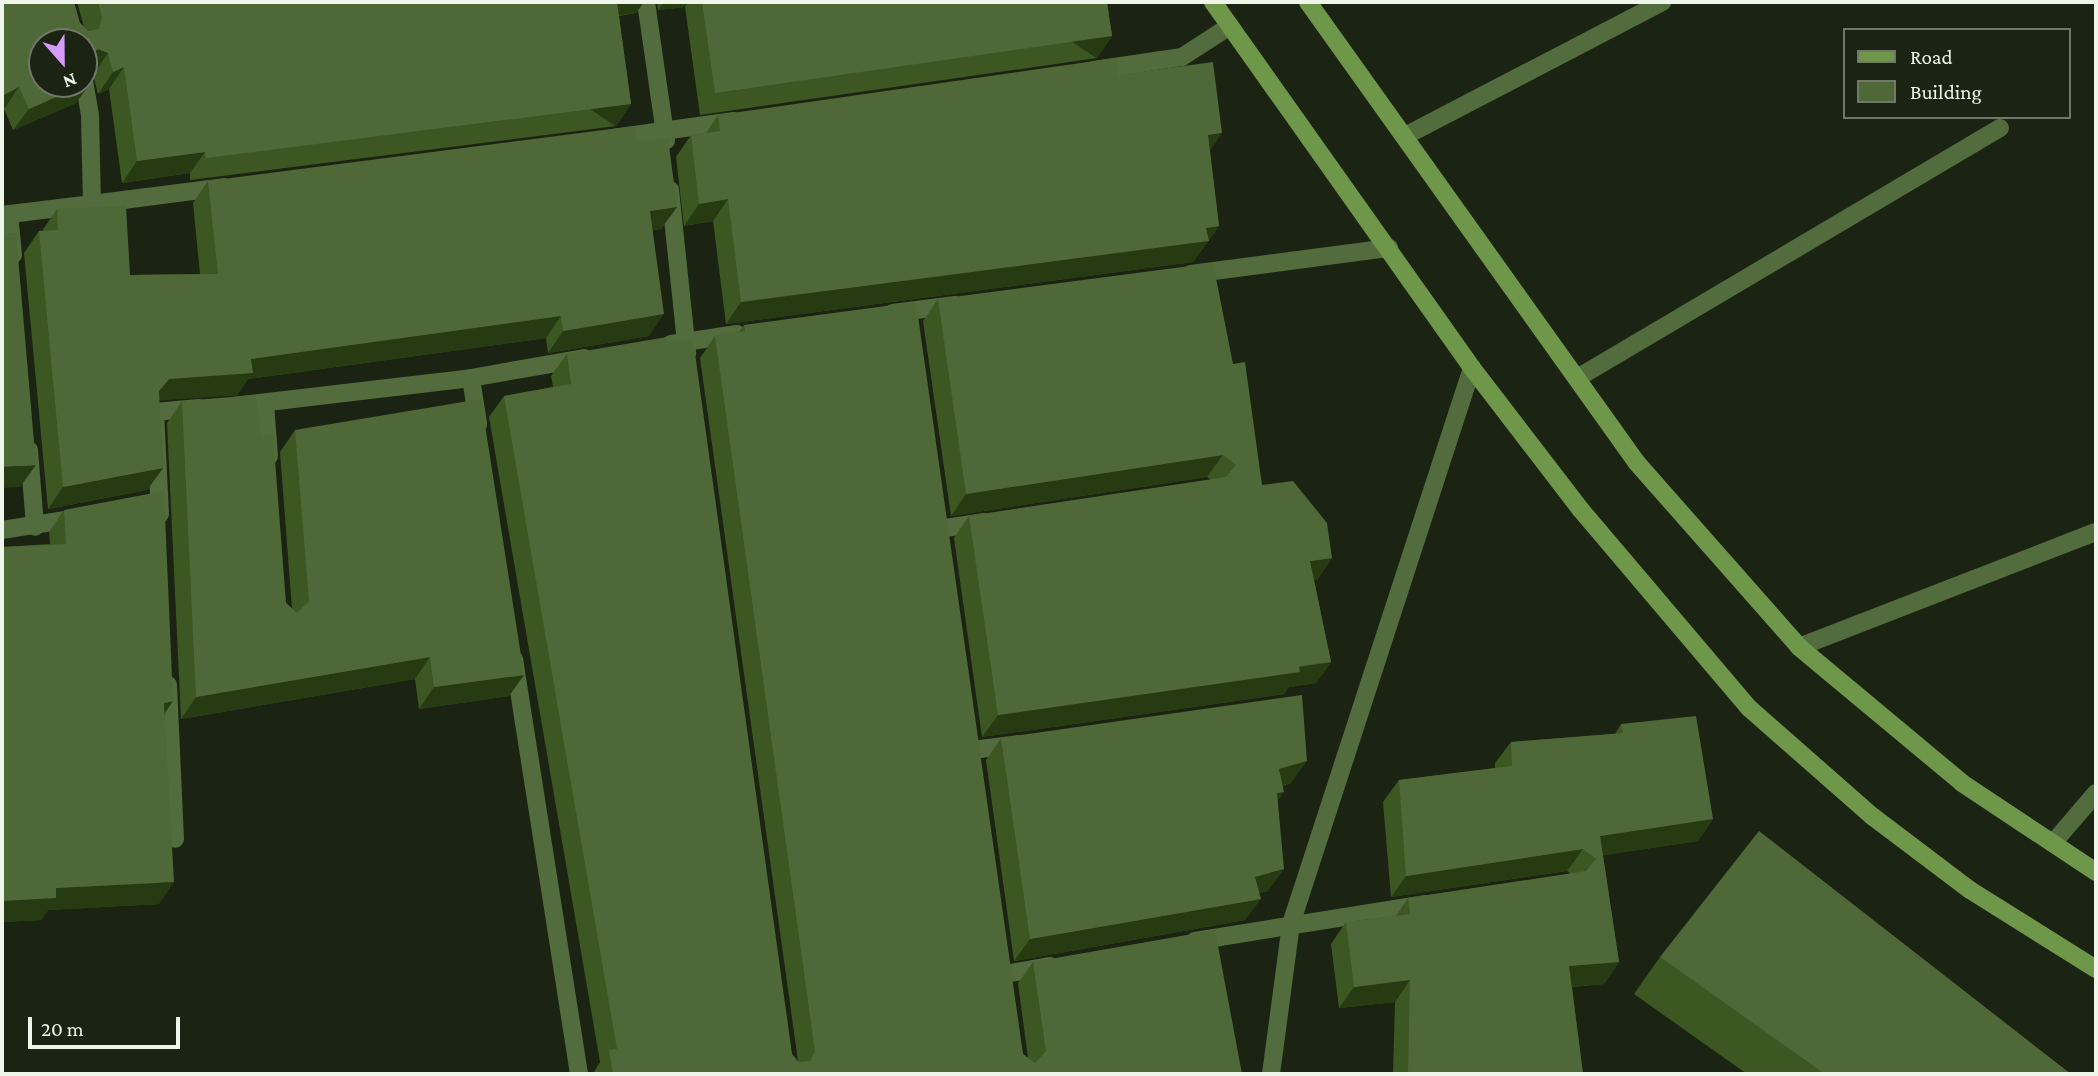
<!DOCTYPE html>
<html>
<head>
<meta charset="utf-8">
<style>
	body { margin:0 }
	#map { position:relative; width:2098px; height:1076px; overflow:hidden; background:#1b2413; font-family:"Crimson Pro",serif }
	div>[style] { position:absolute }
	.minor>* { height:18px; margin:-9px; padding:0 9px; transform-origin:9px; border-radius:9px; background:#526c3d }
	.secondary>* { height:18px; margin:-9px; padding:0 9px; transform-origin:9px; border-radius:9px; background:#6e9749 }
	.wall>* { inset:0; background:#3c5722 }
	.shaded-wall>* { inset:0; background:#273b13; transform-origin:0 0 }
	.building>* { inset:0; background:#4f6837 }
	span { translate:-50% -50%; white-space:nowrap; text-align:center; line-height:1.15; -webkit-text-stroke:5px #1b2413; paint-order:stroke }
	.frame { position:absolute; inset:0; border:4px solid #eef5e9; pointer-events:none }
	.legend { position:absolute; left:1843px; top:28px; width:228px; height:91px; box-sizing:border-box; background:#1b2413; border:2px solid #6f7869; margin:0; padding:9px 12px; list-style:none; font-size:21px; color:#eef5e9 }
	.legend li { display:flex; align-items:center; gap:14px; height:35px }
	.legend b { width:35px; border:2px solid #6f7869 }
	.north { position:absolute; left:28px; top:28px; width:70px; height:70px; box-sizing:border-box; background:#1b2413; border:2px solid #6f7869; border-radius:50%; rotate:159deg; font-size:19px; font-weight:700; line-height:28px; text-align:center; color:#eef5e9 }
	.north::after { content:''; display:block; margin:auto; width:24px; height:32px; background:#d69bfa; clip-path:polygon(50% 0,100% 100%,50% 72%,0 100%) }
	.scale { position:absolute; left:28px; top:1017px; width:152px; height:32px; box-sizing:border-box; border:4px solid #eef5e9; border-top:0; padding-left:9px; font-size:21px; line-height:24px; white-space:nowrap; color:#eef5e9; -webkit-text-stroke:5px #1b2413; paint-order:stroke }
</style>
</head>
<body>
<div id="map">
	<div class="minor">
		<div style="left:646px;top:2px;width:140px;rotate:81.8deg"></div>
		<div style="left:1094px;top:70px;width:89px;rotate:-8.4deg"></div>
		<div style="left:1182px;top:57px;width:57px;rotate:-32.9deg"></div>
		<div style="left:1405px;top:136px;width:290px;rotate:-27.5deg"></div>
		<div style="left:613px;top:138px;width:122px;rotate:-8deg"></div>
		<div style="left:670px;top:190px;width:164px;rotate:84deg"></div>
		<div style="left:92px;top:204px;width:133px;rotate:-7.3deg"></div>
		<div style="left:9px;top:214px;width:41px;rotate:84.4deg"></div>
		<div style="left:2px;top:215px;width:91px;rotate:-7deg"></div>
		<div style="left:92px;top:204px;width:89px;rotate:-91.3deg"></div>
		<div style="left:90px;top:115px;width:34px;rotate:-100deg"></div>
		<div style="left:1191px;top:274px;width:200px;rotate:-7.5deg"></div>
		<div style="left:893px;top:313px;width:63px;rotate:-7.4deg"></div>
		<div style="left:671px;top:344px;width:67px;rotate:-8.6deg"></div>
		<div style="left:1579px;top:377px;width:489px;rotate:-30.6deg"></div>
		<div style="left:471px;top:378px;width:47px;rotate:81.3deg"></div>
		<div style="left:265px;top:404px;width:52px;rotate:85.6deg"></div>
		<div style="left:234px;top:406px;width:239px;rotate:-6.7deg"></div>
		<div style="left:471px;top:378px;width:115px;rotate:-10deg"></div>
		<div style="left:29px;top:450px;width:77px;rotate:85.5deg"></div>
		<div style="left:160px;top:514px;width:102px;rotate:-92.8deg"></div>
		<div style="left:155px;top:412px;width:44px;rotate:-5.2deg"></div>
		<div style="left:939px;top:529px;width:46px;rotate:-8.8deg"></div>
		<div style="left:2px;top:530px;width:77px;rotate:-9deg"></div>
		<div style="left:1799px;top:647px;width:318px;rotate:-21.2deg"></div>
		<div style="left:514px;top:659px;width:420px;rotate:81.1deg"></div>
		<div style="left:168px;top:685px;width:154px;rotate:87.4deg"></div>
		<div style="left:973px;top:750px;width:45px;rotate:-7.6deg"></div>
		<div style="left:2053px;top:843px;width:66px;rotate:-49.3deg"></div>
		<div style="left:1195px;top:941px;width:234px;rotate:-9.1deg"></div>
		<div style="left:1005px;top:974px;width:46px;rotate:-10.1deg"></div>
		<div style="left:1271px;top:1074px;width:151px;rotate:-82.4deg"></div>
		<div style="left:1291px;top:924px;width:585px;rotate:-71.97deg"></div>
	</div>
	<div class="secondary">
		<div style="left:1213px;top:2px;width:448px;rotate:54.7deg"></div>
		<div style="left:1472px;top:368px;width:179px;rotate:52.5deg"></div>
		<div style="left:1581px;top:510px;width:260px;rotate:49.7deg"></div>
		<div style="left:1749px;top:708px;width:164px;rotate:41.3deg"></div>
		<div style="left:1872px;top:816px;width:123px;rotate:37.1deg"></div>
		<div style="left:1970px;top:890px;width:149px;rotate:32.1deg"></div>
		<div style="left:1308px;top:2px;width:566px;rotate:54.49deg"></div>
		<div style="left:1637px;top:463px;width:245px;rotate:48.6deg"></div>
		<div style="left:1799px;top:647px;width:212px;rotate:39.8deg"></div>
		<div style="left:1962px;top:783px;width:161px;rotate:33.6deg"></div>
	</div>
	<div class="wall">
		<div style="clip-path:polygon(2px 2px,80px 23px,84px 27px,77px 2px,644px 2px,636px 13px,619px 16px,631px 104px,616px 126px,190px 180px,190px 173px,122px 183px,109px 89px,98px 94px,93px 75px,91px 74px,76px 103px,13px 130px,4px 109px,2px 110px)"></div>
		<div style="clip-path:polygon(657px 2px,1107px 2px,1112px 36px,1097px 58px,700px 115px,685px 7px,658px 10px)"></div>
		<div style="clip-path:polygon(1118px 75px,1210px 151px,1219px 226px,1193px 262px,726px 324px,713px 221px,684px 226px,676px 157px,691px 135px,706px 133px,718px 115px)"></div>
		<div style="clip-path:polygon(637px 142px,677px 207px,661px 229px,653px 230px,649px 336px,548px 353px,546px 338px,248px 379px,237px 395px,159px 400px,163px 468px,147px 490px,48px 509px,24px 253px,39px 231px,42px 231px,57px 209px,130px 275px,200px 274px,193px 203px,208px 181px)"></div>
		<div style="clip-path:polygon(938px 299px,1233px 364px,1262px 485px,1332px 558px,1317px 580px,1314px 580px,1331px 662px,1316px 683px,1289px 687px,1284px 694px,982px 737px,954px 538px,969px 516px,1211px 480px,1207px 477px,951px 516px,923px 321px)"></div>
		<div style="clip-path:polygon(744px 325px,1023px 1054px,1028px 1058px,1018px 983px,1033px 962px,1242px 1074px,594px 1074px,594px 1072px,600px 1062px,489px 417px,504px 396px,553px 387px,551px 376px,567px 354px,792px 1054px,798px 1061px,700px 358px,715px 336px,739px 332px)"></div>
		<div style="clip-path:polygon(182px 401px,286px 603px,292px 609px,280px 452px,295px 430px,524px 675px,509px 696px,419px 709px,415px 679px,181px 719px,167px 423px)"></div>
		<div style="clip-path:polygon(64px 510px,165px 714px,159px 904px,48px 910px,41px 920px,2px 922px,2px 547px,50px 544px,49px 532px)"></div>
		<div style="clip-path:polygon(1621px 724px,1713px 819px,1698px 841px,1603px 855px,1619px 962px,1604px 984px,1572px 987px,1583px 1074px,1393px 1074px,1395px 1002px,1339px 1008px,1331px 944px,1346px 922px,1396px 916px,1408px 898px,1571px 874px,1567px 871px,1391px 897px,1383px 802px,1399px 780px,1495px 768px,1495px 763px,1511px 742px,1615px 734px)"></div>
		<div style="clip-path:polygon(1001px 738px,1291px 783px,1283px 786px,1278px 800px,1268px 891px,1259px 893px,1245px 920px,1014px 961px,986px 760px)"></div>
		<div style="clip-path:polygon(1660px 957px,2071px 1074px,1747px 1074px,1634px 994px)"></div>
	</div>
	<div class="shaded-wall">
		<div style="clip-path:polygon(613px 2px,644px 2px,636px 13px,601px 18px)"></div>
		<div style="clip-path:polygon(664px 2px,688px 2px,685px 7px,658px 10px)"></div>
		<div style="left:1112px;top:36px;width:27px;height:401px;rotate:124deg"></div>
		<div style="clip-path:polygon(98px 49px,108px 53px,93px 75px,84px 71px,88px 57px)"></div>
		<div style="clip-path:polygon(124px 67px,109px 89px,98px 94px,113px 72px)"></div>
		<div style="clip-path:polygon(92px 81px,76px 103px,13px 130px,29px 109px)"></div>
		<div style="clip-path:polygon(19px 87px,4px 109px,2px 110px,2px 96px)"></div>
		<div style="left:631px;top:104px;width:27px;height:428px;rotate:124deg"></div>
		<div style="clip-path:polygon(1222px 133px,1207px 155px,1208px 135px)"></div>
		<div style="clip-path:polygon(205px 152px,190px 173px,122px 183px,137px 161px)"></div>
		<div style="clip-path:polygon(728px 199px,713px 221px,684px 226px,699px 204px)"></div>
		<div style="clip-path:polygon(677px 207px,661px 229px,635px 233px,650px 211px)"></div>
		<div style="clip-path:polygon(1219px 226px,1193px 262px,726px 324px,741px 302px)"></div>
		<div style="clip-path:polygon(664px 314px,649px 336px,548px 353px,563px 331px)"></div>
		<div style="clip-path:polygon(561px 316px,546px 338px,248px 379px,237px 395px,154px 401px,159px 391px,169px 379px,251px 359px)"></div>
		<div style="clip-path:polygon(1223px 455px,1207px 477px,951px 516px,966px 494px)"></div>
		<div style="clip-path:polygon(36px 465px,20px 487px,2px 488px,2px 467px)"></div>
		<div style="clip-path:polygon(163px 468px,147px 490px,48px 509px,63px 487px)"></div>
		<div style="clip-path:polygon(1332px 558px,1317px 580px,1295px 583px,1310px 561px)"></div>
		<div style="clip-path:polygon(430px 657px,415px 679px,181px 719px,196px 697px)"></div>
		<div style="clip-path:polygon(1331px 662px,1316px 683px,1289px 687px,1284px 694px,982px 737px,998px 715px)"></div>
		<div style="clip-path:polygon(524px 675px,509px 696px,419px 709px,434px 687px)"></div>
		<div style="clip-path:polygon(173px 701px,158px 723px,164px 703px)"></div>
		<div style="clip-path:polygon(1307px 761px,1291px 783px,1264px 791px,1279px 769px)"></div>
		<div style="clip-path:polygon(1284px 792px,1269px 813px,1277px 793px)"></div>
		<div style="clip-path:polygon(1713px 819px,1698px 841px,1593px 857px,1600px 836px)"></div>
		<div style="clip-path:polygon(1583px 849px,1567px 871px,1391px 897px,1406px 876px)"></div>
		<div style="clip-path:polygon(1284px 869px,1268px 891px,1240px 898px,1255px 877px)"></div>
		<div style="clip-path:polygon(174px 882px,159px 904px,48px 910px,41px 920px,2px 922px,2px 901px,56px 888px)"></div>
		<div style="clip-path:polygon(1261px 899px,1245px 920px,1014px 961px,1030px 939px)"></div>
		<div style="clip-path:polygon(1619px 962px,1604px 984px,1554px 988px,1569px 966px)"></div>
		<div style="clip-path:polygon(1410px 980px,1395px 1002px,1339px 1008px,1354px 987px)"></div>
	</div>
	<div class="building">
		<div style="clip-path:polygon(evenodd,2px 2px,74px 2px,80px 23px,88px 31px,99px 29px,102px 17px,98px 2px,617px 2px,631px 104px,206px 158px,205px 152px,137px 161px,124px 67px,113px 72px,108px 53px,98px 49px,88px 57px,92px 81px,29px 109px,19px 87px,2px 96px,2px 2px,42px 42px,84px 42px,84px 84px,42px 84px,42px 42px)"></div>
		<div style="clip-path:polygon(702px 2px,1107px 2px,1112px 36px,715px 93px)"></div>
		<div style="clip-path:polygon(1116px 58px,1118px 75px,1213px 62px,1222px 133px,1208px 135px,1219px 226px,1206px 228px,1209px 241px,741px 302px,728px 199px,699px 204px,691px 135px,720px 131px,718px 115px)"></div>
		<div style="clip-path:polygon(635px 126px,637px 142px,668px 138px,677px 207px,650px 211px,664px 314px,563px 331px,561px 316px,251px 359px,253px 373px,169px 379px,159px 391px,163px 468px,63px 487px,39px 231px,58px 230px,57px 209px,126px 206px,130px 275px,218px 274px,208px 181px)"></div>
		<div style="clip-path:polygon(2px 233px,16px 233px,36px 465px,2px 467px)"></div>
		<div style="clip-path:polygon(1213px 263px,1233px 364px,1245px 362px,1262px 485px,1293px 481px,1327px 523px,1332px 558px,1310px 561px,1331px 662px,1299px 666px,1300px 672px,998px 715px,969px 516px,1226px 477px,1236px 465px,1223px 455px,966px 494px,938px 299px)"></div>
		<div style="clip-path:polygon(916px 302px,1023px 1054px,1035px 1063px,1046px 1051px,1033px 962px,1215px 930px,1242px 1074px,613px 1074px,609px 1050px,617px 1049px,504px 396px,571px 384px,567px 354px,667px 337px,668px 342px,693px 339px,792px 1054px,798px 1062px,810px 1061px,815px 1051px,715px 336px,745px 331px,744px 325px)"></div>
		<div style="clip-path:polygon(256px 395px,261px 436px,273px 434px,286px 603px,297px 613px,309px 601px,295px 430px,481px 399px,524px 675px,434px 687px,430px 657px,196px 697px,182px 401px)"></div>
		<div style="clip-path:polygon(164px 491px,173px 701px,164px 703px,174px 882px,56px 888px,56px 898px,2px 901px,2px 547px,66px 544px,64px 510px)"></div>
		<div style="clip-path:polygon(1302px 695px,1307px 761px,1279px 769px,1284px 792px,1277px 793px,1284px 869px,1255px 877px,1261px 899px,1030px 939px,1001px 738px)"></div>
		<div style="clip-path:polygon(1696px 716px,1713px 819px,1600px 836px,1619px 962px,1569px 966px,1583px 1074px,1408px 1074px,1410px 980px,1354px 987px,1346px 922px,1410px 914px,1408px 898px,1586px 871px,1596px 859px,1583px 849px,1406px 876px,1399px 780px,1512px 766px,1511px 742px,1623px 733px,1621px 724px)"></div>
		<div style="clip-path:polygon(1759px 831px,2071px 1074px,1825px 1074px,1660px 957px)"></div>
	</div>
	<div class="frame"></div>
	<ul class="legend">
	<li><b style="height:9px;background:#6e9749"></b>Road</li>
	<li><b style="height:19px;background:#4f6837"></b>Building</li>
	</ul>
	<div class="north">N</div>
	<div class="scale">20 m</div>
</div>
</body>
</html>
